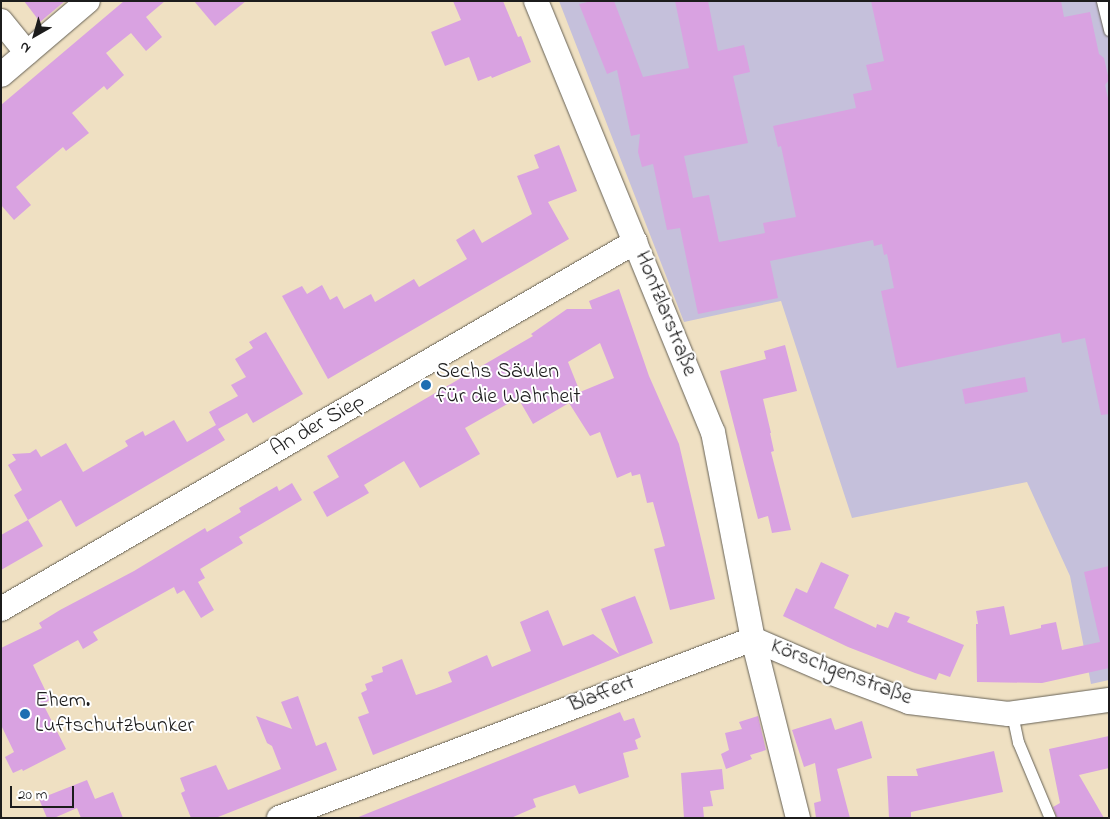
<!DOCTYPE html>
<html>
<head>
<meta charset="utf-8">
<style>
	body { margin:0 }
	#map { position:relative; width:1110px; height:819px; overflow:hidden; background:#efe0c2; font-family:"Indie Flower",sans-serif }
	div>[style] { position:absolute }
	.industrial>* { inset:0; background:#c5c0db }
	.building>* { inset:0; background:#d9a2e1; transform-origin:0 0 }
	.path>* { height:3px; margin-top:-1.5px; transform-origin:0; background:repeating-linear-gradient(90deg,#666156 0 4px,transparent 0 8px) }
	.roads { filter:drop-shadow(0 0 1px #666156) drop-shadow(0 0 1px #666156) }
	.service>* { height:11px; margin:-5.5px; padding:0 5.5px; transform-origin:5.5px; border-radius:5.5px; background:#fff }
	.minor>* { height:24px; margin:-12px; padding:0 12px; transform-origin:12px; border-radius:12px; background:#fff }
	.dots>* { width:14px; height:14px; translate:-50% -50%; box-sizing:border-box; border:2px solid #fff; border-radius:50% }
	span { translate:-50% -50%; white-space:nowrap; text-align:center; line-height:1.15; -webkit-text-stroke:4px #fff; paint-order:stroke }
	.street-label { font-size:22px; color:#1c1c1c }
	.poi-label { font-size:22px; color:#1c1c1c }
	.left { translate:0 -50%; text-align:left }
	.frame { position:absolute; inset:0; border:2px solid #1c1c1c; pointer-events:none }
	.north { position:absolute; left:10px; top:10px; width:50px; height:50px; -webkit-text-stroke:4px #fff; paint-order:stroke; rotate:218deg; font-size:14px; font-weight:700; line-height:20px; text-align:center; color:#1c1c1c }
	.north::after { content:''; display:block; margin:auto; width:18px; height:22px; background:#1c1c1c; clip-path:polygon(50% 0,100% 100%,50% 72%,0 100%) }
	.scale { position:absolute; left:10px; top:786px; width:64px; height:22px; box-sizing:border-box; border:2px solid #1c1c1c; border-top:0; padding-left:6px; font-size:15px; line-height:18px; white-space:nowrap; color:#1c1c1c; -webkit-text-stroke:4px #fff; paint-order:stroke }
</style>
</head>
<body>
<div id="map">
	<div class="industrial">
		<div style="clip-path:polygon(559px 1px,1109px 1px,1109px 680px,1091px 684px,1070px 576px,1027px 482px,852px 518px,781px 301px,684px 322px)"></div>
	</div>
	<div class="building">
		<div style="clip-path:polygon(24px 1px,65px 1px,40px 22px)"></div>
		<div style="clip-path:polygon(124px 1px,165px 1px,146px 17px,162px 37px,146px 51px,131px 33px,106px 53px,124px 75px,107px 90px,104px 86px,72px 113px,89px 133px,66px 151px,63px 147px,16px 187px,31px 205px,14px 220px,1px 205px,1px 105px)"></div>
		<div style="clip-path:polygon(194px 1px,246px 1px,215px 26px)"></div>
		<div style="clip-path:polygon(453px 1px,503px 1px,518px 37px,521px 36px,531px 62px,492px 78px,491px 76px,478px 81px,469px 57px,445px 66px,431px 32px,461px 20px)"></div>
		<div style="clip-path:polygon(592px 1px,614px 1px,643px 77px,689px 68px,675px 1px,708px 1px,718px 51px,744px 45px,750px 72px,733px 76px,748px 143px,684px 156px,693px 198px,709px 195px,719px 242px,765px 233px,763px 223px,796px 217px,781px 146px,778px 147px,773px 126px,856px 108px,853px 94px,872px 90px,866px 65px,884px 61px,871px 1px,1061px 1px,1064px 17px,1090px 12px,1099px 54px,1104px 58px,1109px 80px,1105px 85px,1109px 103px,1109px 414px,1101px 415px,1085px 338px,1062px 343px,1060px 333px,897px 368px,881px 291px,894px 288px,887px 254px,884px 255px,882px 244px,874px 246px,873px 240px,770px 261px,778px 298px,698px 314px,680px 228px,667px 230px,653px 164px,642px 167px,638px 152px,640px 134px,631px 136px,617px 70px,607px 74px,579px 4px)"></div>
		<div style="clip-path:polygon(559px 145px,577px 191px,548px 202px,569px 239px,328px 379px,282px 296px,302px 286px,307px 294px,322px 285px,330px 300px,337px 296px,344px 309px,371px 294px,375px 302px,414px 279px,419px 287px,467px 259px,456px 240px,474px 229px,482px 243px,532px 214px,517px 176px,539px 168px,534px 155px)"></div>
		<div style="clip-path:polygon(evenodd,619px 289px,649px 376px,679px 444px,715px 599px,670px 610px,654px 549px,665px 546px,653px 502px,647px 503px,640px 474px,632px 476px,631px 472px,617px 478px,600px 432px,590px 436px,569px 403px,533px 424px,518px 398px,465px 428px,480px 454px,420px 488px,404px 461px,364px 485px,369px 493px,327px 517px,313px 492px,339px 477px,327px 456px,533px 336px,531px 334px,567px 309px,592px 309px,589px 301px,619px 289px,600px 343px,614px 378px,580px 392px,568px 362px,600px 343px)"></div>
		<div style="clip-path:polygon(266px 332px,303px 394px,253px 423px,247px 413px,218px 429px,225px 440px,76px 527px,61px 500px,28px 520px,14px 495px,22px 490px,8px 465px,16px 460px,12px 454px,30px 453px,36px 449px,41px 457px,66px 443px,83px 472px,128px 446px,125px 441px,143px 431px,145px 436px,174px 420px,187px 442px,216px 425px,209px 412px,238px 396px,231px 385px,246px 377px,235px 359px,253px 348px,249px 342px)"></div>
		<div style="clip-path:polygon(785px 345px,797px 391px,763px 399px,771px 433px,770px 433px,774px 451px,771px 452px,791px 530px,772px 533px,768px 516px,758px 519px,720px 371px,766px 359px,764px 351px)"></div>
		<div style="left:1025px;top:377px;width:15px;height:64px;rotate:79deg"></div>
		<div style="clip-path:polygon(292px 483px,302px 500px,239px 537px,243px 543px,200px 569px,205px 578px,198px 582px,214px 610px,201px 618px,184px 590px,177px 594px,174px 587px,93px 632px,98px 640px,83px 649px,78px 640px,33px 665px,50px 700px,43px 704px,66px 749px,23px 771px,22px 769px,13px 773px,5px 757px,14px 752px,1px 725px,1px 648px,42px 628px,39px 623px,60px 610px,134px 571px,205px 528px,207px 532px,241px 512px,239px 508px,277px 486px,279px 491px)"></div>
		<div style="clip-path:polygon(28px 520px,43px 546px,1px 570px,1px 535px)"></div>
		<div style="clip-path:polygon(821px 562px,849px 575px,834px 608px,876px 628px,877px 624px,888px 628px,895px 612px,910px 617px,907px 622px,964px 645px,950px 677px,939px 673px,936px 680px,915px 673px,848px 647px,783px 616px,796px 588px,807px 593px)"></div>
		<div style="clip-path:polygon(1109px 566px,1109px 668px,1042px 683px,977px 682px,976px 624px,978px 624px,976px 611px,1004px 606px,1010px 635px,1041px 628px,1041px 625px,1056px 622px,1062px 650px,1100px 642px,1084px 572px)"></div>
		<div style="clip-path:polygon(635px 596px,653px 643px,373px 755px,358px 717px,369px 713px,361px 693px,367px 690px,365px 684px,373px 681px,371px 676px,383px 672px,382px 667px,402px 659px,416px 695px,434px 689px,452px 682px,448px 672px,487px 655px,492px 667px,531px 651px,520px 622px,548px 610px,563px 646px,593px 634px,619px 654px,601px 609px)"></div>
		<div style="clip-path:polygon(298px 696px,316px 746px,326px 742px,337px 770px,218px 817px,191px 818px,181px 793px,185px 791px,180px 778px,216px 765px,228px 790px,281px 769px,272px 746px,267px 743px,256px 716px,292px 729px,281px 702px)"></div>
		<div style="clip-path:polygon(620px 712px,624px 721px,634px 718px,641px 737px,635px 740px,638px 749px,623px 753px,629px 777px,579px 794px,575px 785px,533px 799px,536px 807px,511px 818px,356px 818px)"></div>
		<div style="clip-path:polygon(758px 716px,766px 750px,750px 755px,752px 759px,726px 769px,721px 754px,729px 750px,725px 733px,742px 729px,739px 722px)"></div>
		<div style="clip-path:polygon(831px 718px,835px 730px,862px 721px,872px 758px,837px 769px,850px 818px,816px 818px,814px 803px,821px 801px,815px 763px,804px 767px,792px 730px)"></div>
		<div style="clip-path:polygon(1109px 736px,1109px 768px,1079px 775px,1104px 818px,1057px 818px,1053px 807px,1060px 803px,1049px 749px)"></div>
		<div style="clip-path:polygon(994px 751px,1003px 792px,911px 812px,911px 818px,889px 818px,887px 776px,918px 776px,916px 769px)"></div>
		<div style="clip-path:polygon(722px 769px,724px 789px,710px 791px,713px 806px,703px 807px,704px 818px,684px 818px,681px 773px)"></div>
		<div style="clip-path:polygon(87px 780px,95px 799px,113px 792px,123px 818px,81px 818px,77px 808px,54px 818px,47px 818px,39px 799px)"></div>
	</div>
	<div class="path">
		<div style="left:1px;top:817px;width:1px;rotate:45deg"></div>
	</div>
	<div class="roads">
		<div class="service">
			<div style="left:1102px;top:1px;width:30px;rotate:76deg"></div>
			<div style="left:1012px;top:714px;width:29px;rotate:78deg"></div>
			<div style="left:1018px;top:742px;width:82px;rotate:67.2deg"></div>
		</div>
		<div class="minor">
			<div style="left:536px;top:1px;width:466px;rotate:67.7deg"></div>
			<div style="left:713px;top:432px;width:211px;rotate:79.1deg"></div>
			<div style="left:753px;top:639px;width:185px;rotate:75.9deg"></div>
			<div style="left:1px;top:21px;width:41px;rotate:50.9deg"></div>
			<div style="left:1px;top:75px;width:114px;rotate:-40.4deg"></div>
			<div style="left:1px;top:609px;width:733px;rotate:-30.07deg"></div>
			<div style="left:753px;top:639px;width:86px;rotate:23.3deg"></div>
			<div style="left:832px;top:673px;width:82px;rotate:20.6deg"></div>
			<div style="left:909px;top:702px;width:100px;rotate:6.9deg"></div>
			<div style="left:1008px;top:714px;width:102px;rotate:-7.9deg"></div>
			<div style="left:279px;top:818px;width:507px;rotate:-20.69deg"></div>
		</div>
	</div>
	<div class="dots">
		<div style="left:426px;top:385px;background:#1f6fb2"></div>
		<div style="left:25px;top:714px;background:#1f6fb2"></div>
	</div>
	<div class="street-label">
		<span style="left:665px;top:314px;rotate:68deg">Hontzlarstraße</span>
		<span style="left:318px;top:426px;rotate:-30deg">An der Siep</span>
		<span style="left:841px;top:673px;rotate:21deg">Körschgenstraße</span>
		<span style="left:602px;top:695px;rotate:-21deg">Blaffert</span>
	</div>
	<div class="poi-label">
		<span class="left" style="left:436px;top:385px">Sechs Säulen<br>für die Wahrheit</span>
		<span class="left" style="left:35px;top:714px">Ehem.<br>Luftschutzbunker</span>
	</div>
	<div class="frame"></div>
	<div class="north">N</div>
	<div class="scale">20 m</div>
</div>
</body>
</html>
